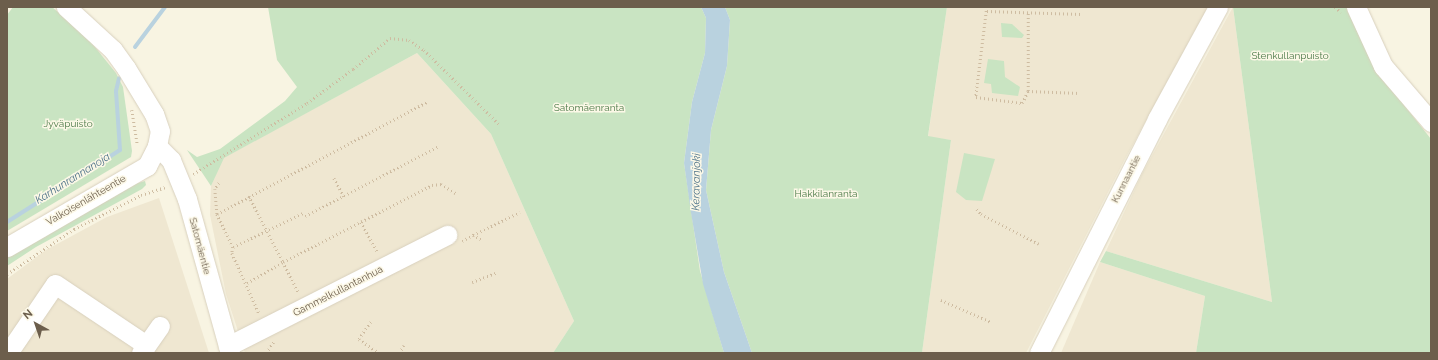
<!DOCTYPE html>
<html>
<head>
<meta charset="utf-8">
<style>
	body { margin:0 }
	#map { position:relative; width:1438px; height:360px; overflow:hidden; background:#f8f4e2; font-family:Raleway,sans-serif }
	div>[style] { position:absolute }
	.residential>* { inset:0; background:#efe7d1 }
	.green>* { inset:0; background:#c9e4c2 }
	.water>* { inset:0; background:#b9d2df }
	.stream>* { height:4px; margin:-2px; padding:0 2px; transform-origin:2px; border-radius:2px; background:#b9d2df }
	.path>* { height:2.5px; margin-top:-1.25px; transform-origin:0; background:repeating-linear-gradient(90deg,#cebca1 0 1px,transparent 0 4px) }
	.roads { filter:drop-shadow(0 0 1px #d8d0bd) drop-shadow(0 0 1px #d8d0bd) }
	.minor>* { height:19px; margin:-9.5px; padding:0 9.5px; transform-origin:9.5px; border-radius:9.5px; background:#fff }
	span { translate:-50% -50%; white-space:nowrap; text-align:center; line-height:1.15; -webkit-text-stroke:3px #fcf8e7; paint-order:stroke }
	.park-label { font-size:10px; color:#4f7c4b }
	.street-label { font-size:10px; color:#6c5e4c }
	.water-label { font-size:11px; color:#4f748b; font-style:italic }
	.frame { position:absolute; inset:0; border:8px solid #6c5e4c; pointer-events:none }
	.north { position:absolute; left:16px; top:304px; width:40px; height:40px; -webkit-text-stroke:3px #fcf8e7; paint-order:stroke; rotate:320deg; font-size:11px; font-weight:700; line-height:16px; text-align:center; color:#6c5e4c }
	.north::after { content:''; display:block; margin:auto; width:14px; height:18px; background:#6c5e4c; clip-path:polygon(50% 0,100% 100%,50% 72%,0 100%) }
</style>
</head>
<body>
<div id="map">
	<div class="residential">
		<div style="clip-path:polygon(947px 7px,1208px 7px,1125px 159px,1026px 353px,922px 353px,951px 140px,928px 137px)"></div>
		<div style="clip-path:polygon(1233px 7px,1272px 302px,1106px 251px,1142px 174px)"></div>
		<div style="clip-path:polygon(417px 53px,491px 134px,574px 321px,553px 353px,245px 353px,226px 294px,210px 215px,211px 186px,223px 158px)"></div>
		<div style="clip-path:polygon(159px 198px,209px 353px,7px 353px,7px 279px,46px 250px,107px 217px)"></div>
		<div style="clip-path:polygon(1100px 262px,1205px 296px,1196px 353px,1061px 353px)"></div>
	</div>
	<div class="green">
		<div style="clip-path:polygon(13px 7px,52px 7px,86px 36px,116px 73px,123px 87px,132px 151px,131px 157px,7px 231px,7px 15px)"></div>
		<div style="clip-path:polygon(268px 7px,701px 7px,706px 18px,705px 53px,692px 102px,684px 163px,700px 271px,724px 353px,553px 353px,574px 321px,491px 134px,417px 53px,224px 158px,211px 186px,187px 150px,197px 157px,220px 149px,285px 101px,297px 87px,277px 60px)"></div>
		<div style="clip-path:polygon(725px 7px,947px 7px,928px 136px,951px 140px,922px 353px,752px 353px,724px 272px,706px 190px,711px 130px,727px 66px,730px 20px)"></div>
		<div style="clip-path:polygon(1233px 7px,1348px 7px,1376px 70px,1431px 139px,1431px 353px,1196px 353px,1205px 296px,1100px 262px,1106px 251px,1272px 302px)"></div>
		<div style="clip-path:polygon(1001px 23px,1012px 24px,1024px 35px,1022px 38px,1002px 37px)"></div>
		<div style="clip-path:polygon(988px 59px,1004px 61px,1005px 77px,1020px 87px,1018px 96px,992px 93px,991px 84px,984px 83px)"></div>
		<div style="clip-path:polygon(964px 153px,995px 159px,982px 201px,966px 200px,956px 192px)"></div>
		<div style="clip-path:polygon(145px 181px,146px 185px,142px 189px,36px 247px,7px 266px,7px 257px,24px 245px,131px 185px)"></div>
	</div>
	<div class="water">
		<div style="clip-path:polygon(701px 7px,725px 7px,730px 20px,727px 66px,711px 130px,706px 190px,724px 272px,752px 353px,724px 353px,703px 284px,691px 213px,684px 163px,692px 102px,705px 53px,706px 18px)"></div>
	</div>
	<div class="stream">
		<div style="left:135px;top:47px;width:50px;rotate:-53.1deg"></div>
		<div style="left:7px;top:222px;width:134px;rotate:-32.5deg"></div>
		<div style="left:120px;top:150px;width:59px;rotate:-93.9deg"></div>
		<div style="left:116px;top:91px;width:13px;rotate:-77deg"></div>
	</div>
	<div class="path">
		<div style="left:987px;top:7px;width:91px;rotate:97deg"></div>
		<div style="left:976px;top:97px;width:46px;rotate:7.4deg"></div>
		<div style="left:1022px;top:103px;width:13px;rotate:-63deg"></div>
		<div style="left:1028px;top:91px;width:52px;rotate:2.2deg"></div>
		<div style="left:1291px;top:7px;width:9px"></div>
		<div style="left:1335px;top:7px;width:8px;rotate:40deg"></div>
		<div style="left:987px;top:11px;width:95px;rotate:1.8deg"></div>
		<div style="left:1028px;top:91px;width:78px;rotate:-90deg"></div>
		<div style="left:132px;top:110px;width:36px;rotate:81deg"></div>
		<div style="left:193px;top:174px;width:134px;rotate:-31.9deg"></div>
		<div style="left:307px;top:103px;width:57px;rotate:-36.5deg"></div>
		<div style="left:353px;top:69px;width:48px;rotate:-40deg"></div>
		<div style="left:390px;top:38px;width:19px;rotate:6deg"></div>
		<div style="left:409px;top:40px;width:18px;rotate:34deg"></div>
		<div style="left:424px;top:50px;width:107px;rotate:44.6deg"></div>
		<div style="left:334px;top:178px;width:21px;rotate:61deg"></div>
		<div style="left:219px;top:183px;width:7px;rotate:124deg"></div>
		<div style="left:215px;top:189px;width:25px;rotate:85deg"></div>
		<div style="left:217px;top:214px;width:238px;rotate:-28.1deg"></div>
		<div style="left:249px;top:196px;width:74px;rotate:62.7deg"></div>
		<div style="left:283px;top:262px;width:168px;rotate:-27.3deg"></div>
		<div style="left:432px;top:185px;width:9px;rotate:-6deg"></div>
		<div style="left:441px;top:184px;width:19px;rotate:32deg"></div>
		<div style="left:977px;top:209px;width:6px;rotate:51deg"></div>
		<div style="left:981px;top:214px;width:65px;rotate:27.3deg"></div>
		<div style="left:217px;top:214px;width:37px;rotate:64deg"></div>
		<div style="left:233px;top:247px;width:6px;rotate:99deg"></div>
		<div style="left:232px;top:253px;width:66px;rotate:65.8deg"></div>
		<div style="left:305px;top:216px;width:151px;rotate:-27.6deg"></div>
		<div style="left:361px;top:222px;width:35px;rotate:61deg"></div>
		<div style="left:473px;top:235px;width:52px;rotate:-26.1deg"></div>
		<div style="left:462px;top:241px;width:13px;rotate:-29deg"></div>
		<div style="left:473px;top:235px;width:9px;rotate:27deg"></div>
		<div style="left:233px;top:247px;width:78px;rotate:-25.9deg"></div>
		<div style="left:7px;top:274px;width:81px;rotate:-33.9deg"></div>
		<div style="left:74px;top:229px;width:75px;rotate:-26.9deg"></div>
		<div style="left:141px;top:195px;width:25px;rotate:-18deg"></div>
		<div style="left:472px;top:282px;width:26px;rotate:-21deg"></div>
		<div style="left:247px;top:283px;width:42px;rotate:-30.3deg"></div>
		<div style="left:283px;top:262px;width:35px;rotate:63deg"></div>
		<div style="left:941px;top:300px;width:55px;rotate:23.7deg"></div>
		<div style="left:371px;top:322px;width:21px;rotate:125deg"></div>
		<div style="left:359px;top:339px;width:24px;rotate:35deg"></div>
		<div style="left:266px;top:353px;width:14px;rotate:-56deg"></div>
		<div style="left:399px;top:353px;width:9px;rotate:-58deg"></div>
	</div>
	<div class="roads">
		<div class="minor">
			<div style="left:1356px;top:7px;width:65px;rotate:65.4deg"></div>
			<div style="left:1383px;top:66px;width:74px;rotate:49.4deg"></div>
			<div style="left:157px;top:146px;width:20px;rotate:45deg"></div>
			<div style="left:171px;top:160px;width:42px;rotate:67.7deg"></div>
			<div style="left:187px;top:199px;width:160px;rotate:74.4deg"></div>
			<div style="left:7px;top:247px;width:162px;rotate:-30.1deg"></div>
			<div style="left:147px;top:166px;width:22px;rotate:-63deg"></div>
			<div style="left:157px;top:146px;width:15px;rotate:-79deg"></div>
			<div style="left:160px;top:131px;width:18px;rotate:-109deg"></div>
			<div style="left:154px;top:114px;width:54px;rotate:-121.3deg"></div>
			<div style="left:126px;top:68px;width:22px;rotate:-126deg"></div>
			<div style="left:113px;top:50px;width:64px;rotate:-137.5deg"></div>
			<div style="left:228px;top:346px;width:246px;rotate:-26.9deg"></div>
			<div style="left:8px;top:353px;width:83px;rotate:-55.7deg"></div>
			<div style="left:55px;top:284px;width:110px;rotate:33.8deg"></div>
			<div style="left:141px;top:353px;width:33px;rotate:-55deg"></div>
			<div style="left:1039px;top:353px;width:262px;rotate:-63.2deg"></div>
			<div style="left:1157px;top:119px;width:128px;rotate:-61.4deg"></div>
		</div>
	</div>
	<div class="park-label">
		<span style="left:1290px;top:56px">Stenkullanpuisto</span>
		<span style="left:589px;top:108px">Satomäenranta</span>
		<span style="left:68px;top:124px">Jyväpuisto</span>
		<span style="left:826px;top:194px">Hakkilanranta</span>
	</div>
	<div class="street-label">
		<span style="left:1126px;top:179px;rotate:-63deg">Kunnaantie</span>
		<span style="left:86px;top:200px;rotate:-30deg">Valkoisenlähteentie</span>
		<span style="left:200px;top:246px;rotate:75deg">Satomäentie</span>
		<span style="left:338px;top:291px;rotate:-27deg">Gammelkullantanhua</span>
	</div>
	<div class="water-label">
		<span style="left:73px;top:179px;rotate:-32deg">Karhunrannanoja</span>
		<span style="left:697px;top:182px;rotate:-89deg">Keravanjoki</span>
	</div>
	<div class="frame"></div>
	<div class="north">N</div>
</div>
</body>
</html>
